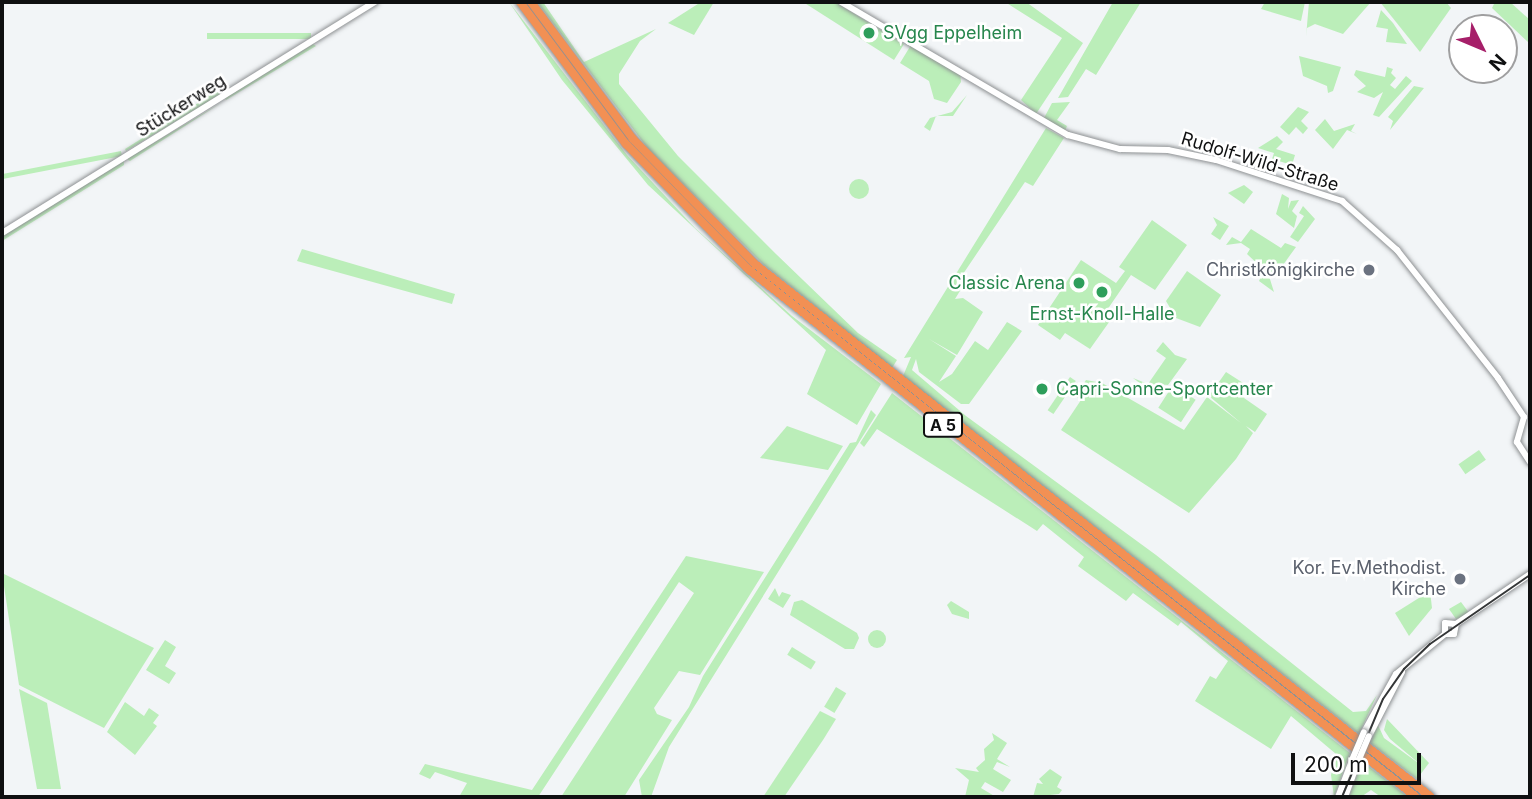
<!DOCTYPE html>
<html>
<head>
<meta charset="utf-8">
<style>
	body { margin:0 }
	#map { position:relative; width:1532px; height:799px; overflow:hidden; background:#f2f5f7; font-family:Inter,sans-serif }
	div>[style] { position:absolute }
	.green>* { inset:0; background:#bbeeb9; transform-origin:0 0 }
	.round { border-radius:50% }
	.roads { filter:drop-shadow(0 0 2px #8e9193) drop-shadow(0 0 2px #8e9193) }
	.secondary>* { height:6px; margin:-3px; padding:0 3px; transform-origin:3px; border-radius:3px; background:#fff }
	.highway>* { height:8px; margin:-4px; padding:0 4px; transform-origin:4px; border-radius:4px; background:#f29054 }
	.tram>* { height:2px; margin:-1px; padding:0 1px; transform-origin:1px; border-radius:1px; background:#343637 }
	.bridges { filter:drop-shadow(0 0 2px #8e9193) drop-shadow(0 0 2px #8e9193) }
	.secondary-bridge>* { height:6px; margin:-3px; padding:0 3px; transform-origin:3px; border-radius:3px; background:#fff }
	.dots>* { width:19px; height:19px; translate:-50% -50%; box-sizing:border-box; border:4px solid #fff; border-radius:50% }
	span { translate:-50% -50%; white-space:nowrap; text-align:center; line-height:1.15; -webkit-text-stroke:5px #fff; paint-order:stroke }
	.shield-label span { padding:2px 5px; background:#fff; border:2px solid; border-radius:5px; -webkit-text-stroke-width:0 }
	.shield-label { font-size:16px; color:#0f1011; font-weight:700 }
	.leisure-label { font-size:18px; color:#27864d }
	.left { translate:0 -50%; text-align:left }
	.right { translate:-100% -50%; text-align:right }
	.street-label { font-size:18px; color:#0f1011 }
	.worship-label { font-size:18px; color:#5b616d }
	.frame { position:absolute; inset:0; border:4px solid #0f1011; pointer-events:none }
	.north { position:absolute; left:1448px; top:14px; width:70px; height:70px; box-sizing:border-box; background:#fff; border:2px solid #9f9fa0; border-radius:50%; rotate:133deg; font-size:19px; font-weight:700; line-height:28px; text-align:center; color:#0f1011 }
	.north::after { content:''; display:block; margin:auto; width:24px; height:32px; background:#a61f69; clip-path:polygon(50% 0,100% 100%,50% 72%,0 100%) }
	.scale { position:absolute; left:1291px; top:753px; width:130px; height:32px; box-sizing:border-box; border:4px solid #0f1011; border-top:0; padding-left:9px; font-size:21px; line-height:24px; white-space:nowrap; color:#0f1011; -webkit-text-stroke:5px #fff; paint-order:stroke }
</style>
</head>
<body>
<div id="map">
	<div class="green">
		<div style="clip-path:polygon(509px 2px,627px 155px,695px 228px,792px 316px,881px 384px,857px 425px,807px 394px,826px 350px,648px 185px,562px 80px)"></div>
		<div style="clip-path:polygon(537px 2px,543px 2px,584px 62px,656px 29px,640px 41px,619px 74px,619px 84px,678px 156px,776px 254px,858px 333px,897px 360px,892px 368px,764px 265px,649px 150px)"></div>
		<div style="clip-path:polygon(701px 2px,714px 2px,694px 35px,668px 23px)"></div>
		<div style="clip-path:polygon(803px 2px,835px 2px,904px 44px,894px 60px)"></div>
		<div style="clip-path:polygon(1005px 2px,1026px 2px,1083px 43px,1036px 114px,1021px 100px,1062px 38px)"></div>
		<div style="clip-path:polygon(1113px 2px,1141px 2px,1096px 75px,1086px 69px,1068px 97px,1058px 98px)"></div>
		<div style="clip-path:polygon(1265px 2px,1305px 2px,1301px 21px,1261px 9px)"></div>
		<div style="clip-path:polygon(1309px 2px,1371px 2px,1343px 34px,1315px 24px,1307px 28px,1306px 37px)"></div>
		<div style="clip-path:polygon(1380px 2px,1446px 2px,1451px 8px,1420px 52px)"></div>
		<div style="clip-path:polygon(1495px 2px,1510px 2px,1530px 20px,1530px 44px,1492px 8px)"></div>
		<div style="clip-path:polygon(1381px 10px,1393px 23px,1407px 44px,1386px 42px,1388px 29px,1376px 27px)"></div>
		<div style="left:311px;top:33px;width:6px;height:104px;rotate:90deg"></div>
		<div style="clip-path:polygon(313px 44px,316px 46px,226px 100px,225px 98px)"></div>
		<div style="clip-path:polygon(911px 45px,960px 72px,961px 82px,947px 103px,934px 99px,929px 81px,900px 63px)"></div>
		<div style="clip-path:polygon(1299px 56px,1341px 67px,1333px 91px,1328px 93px,1327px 86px,1303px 76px)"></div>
		<div style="clip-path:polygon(1387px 67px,1393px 69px,1391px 73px,1396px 78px,1390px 85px,1395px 89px,1406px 76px,1412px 81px,1379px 117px,1373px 115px,1383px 92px,1374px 98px,1357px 92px,1366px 86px,1354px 75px,1356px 70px,1385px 77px)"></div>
		<div style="clip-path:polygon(1414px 86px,1424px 88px,1390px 130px,1393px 121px,1388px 117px)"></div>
		<div style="clip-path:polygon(219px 90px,220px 95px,126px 151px,125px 149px)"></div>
		<div style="clip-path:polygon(967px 95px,953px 116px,936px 116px,930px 131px,924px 127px,930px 118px,952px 112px)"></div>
		<div style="clip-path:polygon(1070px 102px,1057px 120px,1067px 126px,1065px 131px,1044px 118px,1052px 103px)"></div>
		<div style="clip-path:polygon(221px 103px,130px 161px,128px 160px,128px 158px)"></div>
		<div style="clip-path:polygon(1298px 107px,1309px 112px,1301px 121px,1308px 128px,1303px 134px,1296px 127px,1289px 135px,1280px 127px)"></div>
		<div style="clip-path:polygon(1325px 119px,1334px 131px,1355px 124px,1351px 131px,1357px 134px,1347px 130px,1333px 149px,1315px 130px)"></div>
		<div style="clip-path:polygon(1046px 128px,1064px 138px,1033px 186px,1025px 182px,961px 277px,966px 281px,955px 299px,963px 298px,983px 312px,957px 355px,929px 339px,956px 356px,939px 382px,952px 374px,975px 341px,988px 350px,1007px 322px,1022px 331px,969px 404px,961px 404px,919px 372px,916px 359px,912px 370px,966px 416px,1156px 555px,1353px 712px,1366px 711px,1377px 695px,1359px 734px,903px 376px,911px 357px,904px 358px)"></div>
		<div style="clip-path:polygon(1277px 136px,1283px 142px,1276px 149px,1295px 155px,1292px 165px,1272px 159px,1274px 153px,1258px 148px)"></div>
		<div style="left:121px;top:151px;width:5px;height:140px;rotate:79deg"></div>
		<div style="clip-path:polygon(124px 161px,124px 165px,2px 241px,2px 236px)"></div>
		<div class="round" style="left:849px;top:179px;width:20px;height:20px"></div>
		<div style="clip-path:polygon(1244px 185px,1253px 192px,1244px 204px,1228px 193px)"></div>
		<div style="clip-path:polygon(1282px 194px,1289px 198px,1288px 209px,1291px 201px,1299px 200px,1292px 211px,1297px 216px,1294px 228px,1276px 214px)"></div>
		<div style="clip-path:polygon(1303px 206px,1315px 219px,1298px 242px,1290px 237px,1304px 216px,1299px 213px)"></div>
		<div style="clip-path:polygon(1213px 217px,1229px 226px,1220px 240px,1211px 234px,1217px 225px)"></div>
		<div style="clip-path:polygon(1152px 220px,1187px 245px,1155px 290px,1131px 275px,1105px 313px,1112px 318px,1090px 349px,1065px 333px,1060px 340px,1038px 325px,1081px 260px,1116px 283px,1125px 271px,1119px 267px)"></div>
		<div style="clip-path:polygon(1251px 229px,1281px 248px,1285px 243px,1296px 247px,1275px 276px,1269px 276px,1274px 292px,1259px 281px,1264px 270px,1247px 254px,1250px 249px,1241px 243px,1226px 245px,1232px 237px,1241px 242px)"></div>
		<div style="clip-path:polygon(302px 249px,455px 294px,452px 304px,297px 261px)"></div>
		<div style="clip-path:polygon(1187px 271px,1221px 295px,1200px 327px,1176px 318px,1166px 301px)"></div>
		<div style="clip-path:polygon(1163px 342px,1175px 355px,1187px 359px,1168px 385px,1156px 384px,1149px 390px,1133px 378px,1148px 384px,1166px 358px,1156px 351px)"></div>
		<div style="clip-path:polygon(1226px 372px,1251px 388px,1244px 398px,1267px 414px,1255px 432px,1246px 426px,1253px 433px,1236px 459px,1189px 513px,1061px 430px,1081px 400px,1075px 396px,1086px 380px,1102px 383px,1184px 430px,1207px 397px,1241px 423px,1209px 396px)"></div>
		<div style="left:1070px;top:377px;width:7px;height:40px;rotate:34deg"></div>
		<div style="left:1173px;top:385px;width:27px;height:27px;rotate:33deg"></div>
		<div style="clip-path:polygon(892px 393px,1350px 753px,1334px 797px,1331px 775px,1336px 754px,1291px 716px,1271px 749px,1195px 701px,1210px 676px,1216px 679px,1228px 661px,1181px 622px,1178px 626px,1133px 593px,1126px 601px,1078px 566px,1084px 557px,1043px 524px,1037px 531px,877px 429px,864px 447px,860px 443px)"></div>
		<div style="clip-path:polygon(871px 410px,876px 415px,669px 747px,651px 797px,642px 797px,639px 780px,689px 707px,703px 676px,850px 443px,856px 442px)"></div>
		<div style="clip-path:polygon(787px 426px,843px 446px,828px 470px,760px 458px)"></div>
		<div style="left:1479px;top:450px;width:12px;height:25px;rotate:55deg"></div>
		<div style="clip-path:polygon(686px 556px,764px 572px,700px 675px,679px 671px,654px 708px,657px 714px,672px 720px,624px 797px,561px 797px,694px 593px,679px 582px,538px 797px,459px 797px,467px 783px,435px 772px,430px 779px,419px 774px,425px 764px,532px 790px)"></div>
		<div style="clip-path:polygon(2px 573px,154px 648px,104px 728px,19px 685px)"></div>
		<div style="clip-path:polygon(775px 588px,779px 597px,782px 592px,791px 595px,783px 608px,768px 599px)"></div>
		<div style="clip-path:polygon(1430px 591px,1432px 608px,1409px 636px,1395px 613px)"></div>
		<div style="clip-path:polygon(802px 600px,857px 633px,859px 638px,854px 649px,845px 649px,790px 615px,794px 602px)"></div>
		<div style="clip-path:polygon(951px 601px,969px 612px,969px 619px,952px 614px,947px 605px)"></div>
		<div style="clip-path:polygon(1461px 602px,1470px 614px,1456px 619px,1449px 609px)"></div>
		<div class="round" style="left:868px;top:630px;width:18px;height:18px"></div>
		<div style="clip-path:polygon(165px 640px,176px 647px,165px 666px,176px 673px,169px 684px,146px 670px)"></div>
		<div style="left:792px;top:647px;width:28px;height:9px;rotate:32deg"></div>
		<div style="left:836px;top:687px;width:12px;height:23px;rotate:31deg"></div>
		<div style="clip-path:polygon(19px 689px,47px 703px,61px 789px,37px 789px)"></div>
		<div style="clip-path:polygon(125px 702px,144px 716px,149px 708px,159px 715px,153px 723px,157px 726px,135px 755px,107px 732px)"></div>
		<div style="clip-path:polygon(820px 711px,836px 719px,823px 740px,784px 797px,763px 797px)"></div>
		<div style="clip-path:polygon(1387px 719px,1429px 763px,1417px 779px,1370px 743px,1378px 725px,1384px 738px,1421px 765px,1390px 739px,1384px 730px)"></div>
		<div style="clip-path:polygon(992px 733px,1007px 743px,997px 759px,1010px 767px,997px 762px,993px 769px,1011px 780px,1003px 792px,985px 782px,981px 788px,996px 797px,965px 797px,969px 780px,955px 768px,979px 772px,976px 768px,985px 760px,984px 749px,994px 740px)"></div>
		<div style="clip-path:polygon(1359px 759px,1408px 797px,1381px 797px,1371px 790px,1361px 797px,1349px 797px,1361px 764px)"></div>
		<div style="clip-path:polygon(1050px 769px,1062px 777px,1057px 787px,1062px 790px,1059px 794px,1033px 797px,1037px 783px,1043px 784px,1039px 779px)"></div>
	</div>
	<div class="roads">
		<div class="secondary">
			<div style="left:841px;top:2px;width:263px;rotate:30.4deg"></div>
			<div style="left:1068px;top:135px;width:54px;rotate:15.1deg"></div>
			<div style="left:1120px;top:149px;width:48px;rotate:1.2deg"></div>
			<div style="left:1168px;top:150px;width:49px;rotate:11.8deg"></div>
			<div style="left:1216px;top:160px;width:133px;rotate:18deg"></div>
			<div style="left:1342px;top:201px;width:74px;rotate:41.7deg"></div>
			<div style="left:1397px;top:250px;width:163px;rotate:51.7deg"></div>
			<div style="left:1498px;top:378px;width:47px;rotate:56.3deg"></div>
			<div style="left:1524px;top:417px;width:26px;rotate:106deg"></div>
			<div style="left:1517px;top:442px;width:24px;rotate:57deg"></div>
			<div style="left:2px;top:233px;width:439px;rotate:-31.8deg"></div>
			<div style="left:1456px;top:624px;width:89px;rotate:-34deg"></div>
			<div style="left:1445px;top:634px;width:11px;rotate:-90deg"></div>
			<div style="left:1445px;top:623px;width:11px;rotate:5deg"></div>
			<div style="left:1445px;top:634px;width:9px"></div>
			<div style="left:1454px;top:634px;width:10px;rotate:-79deg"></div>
			<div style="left:1364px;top:732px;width:66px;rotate:-61.1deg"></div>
			<div style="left:1396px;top:674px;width:63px;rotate:-39.2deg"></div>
			<div style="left:1369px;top:736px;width:72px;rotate:-62.7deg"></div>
			<div style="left:1338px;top:797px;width:40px;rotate:-69deg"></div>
			<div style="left:1345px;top:797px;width:35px;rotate:-70deg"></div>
		</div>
		<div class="highway">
			<div style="left:520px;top:2px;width:177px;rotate:53.3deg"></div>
			<div style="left:626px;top:144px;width:175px;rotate:45.7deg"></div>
			<div style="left:748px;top:269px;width:851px;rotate:38.32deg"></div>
			<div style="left:531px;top:2px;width:171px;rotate:53.3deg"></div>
			<div style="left:633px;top:139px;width:175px;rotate:45.7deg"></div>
			<div style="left:755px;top:264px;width:861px;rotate:38.25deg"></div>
		</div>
	</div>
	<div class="tram">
		<div style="left:1342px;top:797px;width:106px;rotate:-67.3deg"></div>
		<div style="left:1383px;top:699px;width:37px;rotate:-55deg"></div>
		<div style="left:1404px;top:669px;width:36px;rotate:-44deg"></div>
		<div style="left:1430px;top:644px;width:121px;rotate:-34.6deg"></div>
	</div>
	<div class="bridges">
		<div class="secondary-bridge">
			<div style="left:1352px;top:760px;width:30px;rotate:-67deg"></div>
			<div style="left:1357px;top:764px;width:30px;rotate:-67deg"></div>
		</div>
	</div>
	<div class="dots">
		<div style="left:869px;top:33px;background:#2e9e5b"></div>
		<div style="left:1369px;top:270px;background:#6b7280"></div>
		<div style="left:1079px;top:283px;background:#2e9e5b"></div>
		<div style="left:1102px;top:292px;background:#2e9e5b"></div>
		<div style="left:1042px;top:389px;background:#2e9e5b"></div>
		<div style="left:1460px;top:579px;background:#6b7280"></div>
	</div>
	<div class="shield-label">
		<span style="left:943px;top:425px">A 5</span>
	</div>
	<div class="leisure-label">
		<span class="left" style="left:883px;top:33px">SVgg Eppelheim</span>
		<span class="right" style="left:1065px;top:283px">Classic Arena</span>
		<span style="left:1102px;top:314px">Ernst-Knoll-Halle</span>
		<span class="left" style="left:1056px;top:389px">Capri-Sonne-Sportcenter</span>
	</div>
	<div class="street-label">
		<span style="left:181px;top:106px;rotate:-32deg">Stückerweg</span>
		<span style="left:1260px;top:162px;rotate:17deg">Rudolf-Wild-Straße</span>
	</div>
	<div class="worship-label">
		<span class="right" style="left:1355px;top:270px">Christkönigkirche</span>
		<span class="right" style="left:1446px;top:579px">Kor. Ev.Methodist.<br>Kirche</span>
	</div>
	<div class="frame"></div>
	<div class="north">N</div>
	<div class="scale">200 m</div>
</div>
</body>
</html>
